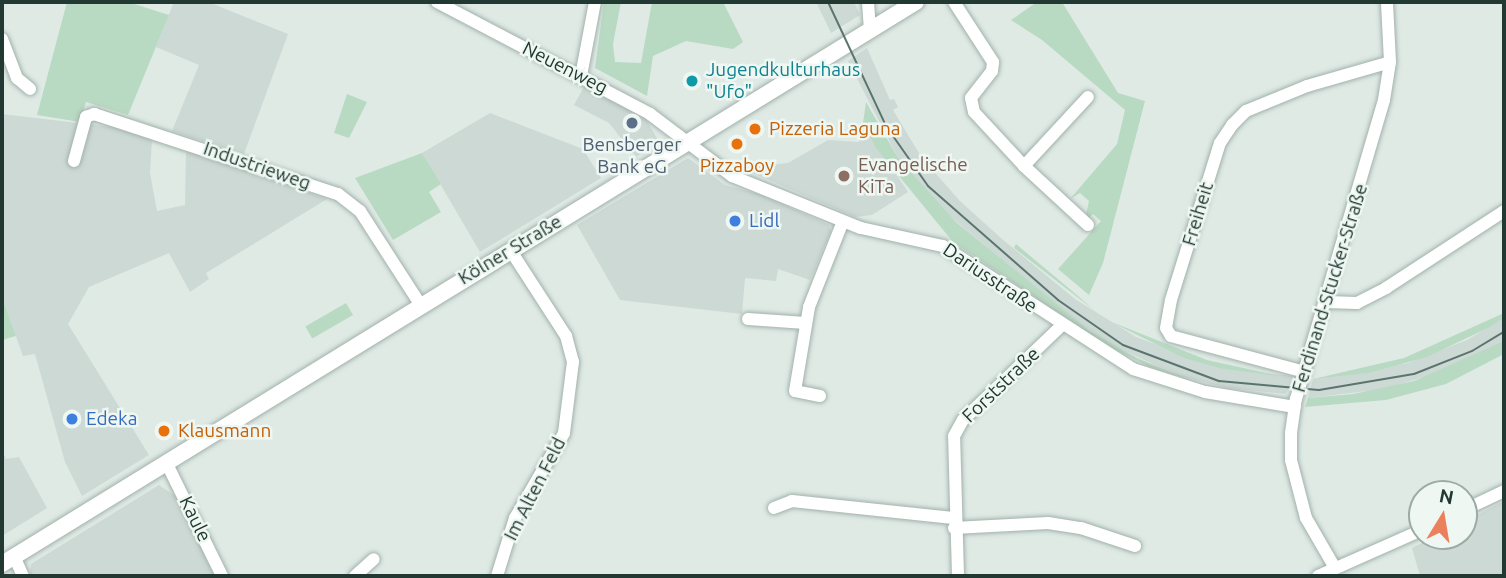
<!DOCTYPE html>
<html>
<head>
<meta charset="utf-8">
<style>
	body { margin:0 }
	#map { position:relative; width:1506px; height:578px; overflow:hidden; background:#dfeae5; font-family:Ubuntu,sans-serif }
	div>[style] { position:absolute }
	.built>* { inset:0; background:#cdd9d4 }
	.green>* { inset:0; background:#b9dac2; transform-origin:0 0 }
	.roads { filter:drop-shadow(0 0 2px #a2b1ac) drop-shadow(0 0 2px #a2b1ac) }
	.street>* { height:12px; margin:-6px; padding:0 6px; transform-origin:6px; border-radius:6px; background:#fff }
	.secondary>* { height:16px; margin:-8px; padding:0 8px; transform-origin:8px; border-radius:8px; background:#fff }
	.tram>* { height:2px; margin:-1px; padding:0 1px; transform-origin:1px; border-radius:1px; background:#5b756e }
	.dots>* { width:19px; height:19px; translate:-50% -50%; box-sizing:border-box; border:4px solid #eff7f3; border-radius:50% }
	span { translate:-50% -50%; white-space:nowrap; text-align:center; line-height:1.15; -webkit-text-stroke:5px #eff7f3; paint-order:stroke }
	.street-label { font-size:19px; color:#213932 }
	.culture-label { font-size:19px; color:#0d838f }
	.left { translate:0 -50%; text-align:left }
	.food-label { font-size:19px; color:#c56008 }
	.service-label { font-size:19px; color:#4e5e75 }
	.education-label { font-size:19px; color:#785e54 }
	.shop-label { font-size:19px; color:#366cbe }
	.frame { position:absolute; inset:0; border:4px solid #213932; pointer-events:none }
	.north { position:absolute; left:1408px; top:480px; width:70px; height:70px; box-sizing:border-box; background:#eff7f3; border:2px solid #9daba6; border-radius:50%; rotate:11deg; font-size:19px; font-weight:700; line-height:28px; text-align:center; color:#213932 }
	.north::after { content:''; display:block; margin:auto; width:24px; height:32px; background:#eb805c; clip-path:polygon(50% 0,100% 100%,50% 72%,0 100%) }
</style>
</head>
<body>
<div id="map">
	<div class="built">
		<div style="clip-path:polygon(174px 2px,208px 2px,288px 34px,244px 154px,172px 131px,199px 65px,156px 47px)"></div>
		<div style="clip-path:polygon(816px 2px,854px 2px,860px 15px,831px 33px)"></div>
		<div style="clip-path:polygon(867px 48px,890px 100px,894px 99px,898px 107px,893px 110px,922px 158px,960px 201px,1002px 239px,1075px 299px,1136px 337px,1223px 369px,1294px 376px,1286px 394px,1228px 388px,1179px 376px,1114px 346px,1072px 318px,945px 212px,898px 158px,848px 61px)"></div>
		<div style="clip-path:polygon(584px 87px,645px 118px,657px 138px,656px 145px,636px 157px,609px 123px,574px 105px)"></div>
		<div style="clip-path:polygon(490px 113px,583px 149px,601px 178px,480px 252px,422px 153px)"></div>
		<div style="clip-path:polygon(2px 114px,120px 128px,152px 139px,150px 173px,157px 211px,185px 205px,186px 151px,327px 199px,206px 273px,209px 279px,190px 292px,169px 253px,89px 287px,68px 324px,149px 455px,82px 496px,65px 462px,35px 354px,23px 356px,2px 297px)"></div>
		<div style="clip-path:polygon(863px 123px,908px 192px,872px 215px,855px 217px,741px 168px,788px 163px,828px 140px,859px 142px)"></div>
		<div style="clip-path:polygon(688px 158px,725px 185px,759px 194px,829px 225px,831px 231px,810px 280px,778px 269px,776px 281px,745px 278px,742px 314px,620px 300px,577px 225px)"></div>
		<div style="clip-path:polygon(1504px 318px,1504px 341px,1444px 371px,1384px 389px,1308px 398px,1313px 379px,1408px 363px,1467px 340px)"></div>
		<div style="clip-path:polygon(2px 451px,6px 459px,19px 457px,47px 508px,2px 536px)"></div>
		<div style="clip-path:polygon(159px 485px,178px 498px,214px 576px,30px 576px,31px 564px)"></div>
		<div style="clip-path:polygon(1504px 501px,1504px 576px,1420px 576px,1412px 548px,1436px 536px,1464px 536px,1464px 522px)"></div>
	</div>
	<div class="green">
		<div style="clip-path:polygon(67px 2px,128px 2px,169px 15px,128px 115px,86px 102px,80px 122px,37px 115px)"></div>
		<div style="clip-path:polygon(604px 2px,621px 2px,613px 44px,615px 62px,641px 63px,652px 2px,723px 2px,743px 42px,733px 49px,686px 41px,653px 56px,647px 96px,595px 68px)"></div>
		<div style="clip-path:polygon(1037px 2px,1062px 2px,1118px 93px,1145px 101px,1103px 263px,1089px 295px,1058px 269px,1101px 221px,1093px 214px,1089px 218px,1086px 215px,1089px 201px,1080px 193px,1070px 199px,1117px 144px,1125px 110px,1042px 40px,1011px 20px)"></div>
		<div style="clip-path:polygon(347px 94px,367px 102px,349px 138px,334px 133px)"></div>
		<div style="clip-path:polygon(866px 102px,898px 158px,956px 222px,1089px 330px,1137px 358px,1190px 380px,1150px 367px,1110px 347px,953px 242px,876px 148px,863px 123px)"></div>
		<div style="clip-path:polygon(422px 153px,441px 184px,429px 192px,441px 212px,393px 240px,355px 178px)"></div>
		<div style="clip-path:polygon(1016px 244px,1078px 296px,1094px 310px,1014px 248px)"></div>
		<div style="clip-path:polygon(2px 297px,16px 336px,2px 340px)"></div>
		<div style="left:346px;top:303px;width:14px;height:47px;rotate:60deg"></div>
		<div style="clip-path:polygon(1504px 313px,1504px 318px,1490px 327px,1427px 357px,1368px 373px,1313px 379px,1404px 358px)"></div>
		<div style="clip-path:polygon(1109px 321px,1207px 360px,1280px 376px,1223px 369px,1184px 358px)"></div>
		<div style="clip-path:polygon(1504px 341px,1504px 354px,1446px 384px,1386px 400px,1305px 407px,1308px 398px,1353px 394px,1414px 381px)"></div>
	</div>
	<div class="roads">
		<div class="street">
			<div style="left:437px;top:2px;width:241px;rotate:27.7deg"></div>
			<div style="left:650px;top:114px;width:103px;rotate:37.1deg"></div>
			<div style="left:732px;top:176px;width:139px;rotate:22deg"></div>
			<div style="left:861px;top:228px;width:84px;rotate:12.4deg"></div>
			<div style="left:943px;top:246px;width:226px;rotate:32.9deg"></div>
			<div style="left:1133px;top:369px;width:76px;rotate:17.7deg"></div>
			<div style="left:1205px;top:392px;width:91px;rotate:9.5deg"></div>
			<div style="left:868px;top:2px;width:28px;rotate:86deg"></div>
			<div style="left:954px;top:2px;width:72px;rotate:57deg"></div>
			<div style="left:993px;top:62px;width:9px;rotate:96deg"></div>
			<div style="left:992px;top:71px;width:34px;rotate:128deg"></div>
			<div style="left:971px;top:98px;width:14px;rotate:78deg"></div>
			<div style="left:974px;top:112px;width:74px;rotate:47.2deg"></div>
			<div style="left:1024px;top:166px;width:94px;rotate:-47.2deg"></div>
			<div style="left:2px;top:39px;width:42px;rotate:69deg"></div>
			<div style="left:17px;top:78px;width:17px;rotate:40deg"></div>
			<div style="left:581px;top:76px;width:75px;rotate:-79.3deg"></div>
			<div style="left:74px;top:161px;width:46px;rotate:-74.7deg"></div>
			<div style="left:86px;top:117px;width:9px;rotate:-21deg"></div>
			<div style="left:94px;top:114px;width:257px;rotate:18.2deg"></div>
			<div style="left:338px;top:194px;width:28px;rotate:38deg"></div>
			<div style="left:360px;top:211px;width:111px;rotate:57.2deg"></div>
			<div style="left:1024px;top:166px;width:87px;rotate:42.7deg"></div>
			<div style="left:1327px;top:302px;width:30px;rotate:2deg"></div>
			<div style="left:1357px;top:303px;width:33px;rotate:-27deg"></div>
			<div style="left:1386px;top:288px;width:141px;rotate:-33.1deg"></div>
			<div style="left:748px;top:319px;width:58px;rotate:3.9deg"></div>
			<div style="left:1305px;top:372px;width:139px;rotate:-165deg"></div>
			<div style="left:1171px;top:336px;width:9px;rotate:-122deg"></div>
			<div style="left:1166px;top:328px;width:28px;rotate:-80deg"></div>
			<div style="left:1171px;top:300px;width:164px;rotate:-72.7deg"></div>
			<div style="left:1220px;top:143px;width:22px;rotate:-56deg"></div>
			<div style="left:1232px;top:125px;width:20px;rotate:-45deg"></div>
			<div style="left:1246px;top:111px;width:66px;rotate:-22.3deg"></div>
			<div style="left:1307px;top:86px;width:86px;rotate:-16.1deg"></div>
			<div style="left:820px;top:396px;width:25px;rotate:-169deg"></div>
			<div style="left:795px;top:391px;width:85px;rotate:-80.5deg"></div>
			<div style="left:809px;top:307px;width:92px;rotate:-68.4deg"></div>
			<div style="left:166px;top:462px;width:127px;rotate:63.8deg"></div>
			<div style="left:774px;top:508px;width:19px;rotate:-21deg"></div>
			<div style="left:792px;top:501px;width:162px;rotate:6deg"></div>
			<div style="left:1464px;top:510px;width:44px;rotate:-25.4deg"></div>
			<div style="left:954px;top:528px;width:94px;rotate:-3deg"></div>
			<div style="left:1048px;top:523px;width:33px;rotate:9deg"></div>
			<div style="left:1081px;top:528px;width:57px;rotate:18.4deg"></div>
			<div style="left:14px;top:556px;width:22px;rotate:66deg"></div>
			<div style="left:1335px;top:568px;width:58px;rotate:-120.1deg"></div>
			<div style="left:1306px;top:518px;width:60px;rotate:-104.5deg"></div>
			<div style="left:1291px;top:460px;width:27px;rotate:-90deg"></div>
			<div style="left:1291px;top:433px;width:34px;rotate:-82deg"></div>
			<div style="left:1296px;top:399px;width:312px;rotate:-73.6deg"></div>
			<div style="left:1384px;top:100px;width:38px;rotate:-81deg"></div>
			<div style="left:1390px;top:62px;width:60px;rotate:-92.9deg"></div>
			<div style="left:355px;top:576px;width:25px;rotate:-42deg"></div>
			<div style="left:497px;top:576px;width:61px;rotate:-72.8deg"></div>
			<div style="left:515px;top:518px;width:98px;rotate:-60deg"></div>
			<div style="left:564px;top:433px;width:72px;rotate:-82.8deg"></div>
			<div style="left:573px;top:362px;width:27px;rotate:-105deg"></div>
			<div style="left:566px;top:336px;width:101px;rotate:-122.9deg"></div>
			<div style="left:958px;top:576px;width:140px;rotate:-91.6deg"></div>
			<div style="left:954px;top:436px;width:18px;rotate:-61deg"></div>
			<div style="left:963px;top:420px;width:136px;rotate:-43.8deg"></div>
			<div style="left:1318px;top:576px;width:114px;rotate:-23.9deg"></div>
		</div>
		<div class="secondary">
			<div style="left:2px;top:564px;width:1073px;rotate:-31.59deg"></div>
		</div>
	</div>
	<div class="tram">
		<div style="left:828px;top:2px;width:137px;rotate:64.9deg"></div>
		<div style="left:886px;top:126px;width:73px;rotate:55deg"></div>
		<div style="left:928px;top:186px;width:173px;rotate:41.2deg"></div>
		<div style="left:1058px;top:300px;width:79px;rotate:34.7deg"></div>
		<div style="left:1123px;top:345px;width:103px;rotate:20.6deg"></div>
		<div style="left:1219px;top:381px;width:100px;rotate:5.1deg"></div>
		<div style="left:1319px;top:390px;width:96px;rotate:-9.6deg"></div>
		<div style="left:1414px;top:374px;width:62px;rotate:-21.6deg"></div>
		<div style="left:1472px;top:351px;width:37px;rotate:-31deg"></div>
	</div>
	<div class="dots">
		<div style="left:692px;top:81px;background:#0f9aa8"></div>
		<div style="left:632px;top:123px;background:#5c6f8a"></div>
		<div style="left:755px;top:129px;background:#e8710a"></div>
		<div style="left:737px;top:144px;background:#e8710a"></div>
		<div style="left:844px;top:176px;background:#8d6e63"></div>
		<div style="left:735px;top:221px;background:#3f7fe0"></div>
		<div style="left:72px;top:419px;background:#3f7fe0"></div>
		<div style="left:164px;top:431px;background:#e8710a"></div>
	</div>
	<div class="street-label">
		<span style="left:565px;top:68px;rotate:27deg">Neuenweg</span>
		<span style="left:257px;top:166px;rotate:19deg">Industrieweg</span>
		<span style="left:1198px;top:214px;rotate:-73deg">Freiheit</span>
		<span style="left:510px;top:250px;rotate:-31deg">Kölner Straße</span>
		<span style="left:990px;top:278px;rotate:34deg">Dariusstraße</span>
		<span style="left:1330px;top:288px;rotate:-73deg">Ferdinand-Stucker-Straße</span>
		<span style="left:1001px;top:385px;rotate:-44deg">Forststraße</span>
		<span style="left:535px;top:489px;rotate:-63deg">Im Alten Feld</span>
		<span style="left:195px;top:519px;rotate:64deg">Kaule</span>
	</div>
	<div class="culture-label">
		<span class="left" style="left:706px;top:81px">Jugendkulturhaus<br>"Ufo"</span>
	</div>
	<div class="food-label">
		<span class="left" style="left:769px;top:129px">Pizzeria Laguna</span>
		<span style="left:737px;top:166px">Pizzaboy</span>
		<span class="left" style="left:178px;top:431px">Klausmann</span>
	</div>
	<div class="service-label">
		<span style="left:632px;top:156px">Bensberger<br>Bank eG</span>
	</div>
	<div class="education-label">
		<span class="left" style="left:858px;top:176px">Evangelische<br>KiTa</span>
	</div>
	<div class="shop-label">
		<span class="left" style="left:749px;top:221px">Lidl</span>
		<span class="left" style="left:86px;top:419px">Edeka</span>
	</div>
	<div class="frame"></div>
	<div class="north">N</div>
</div>
</body>
</html>
